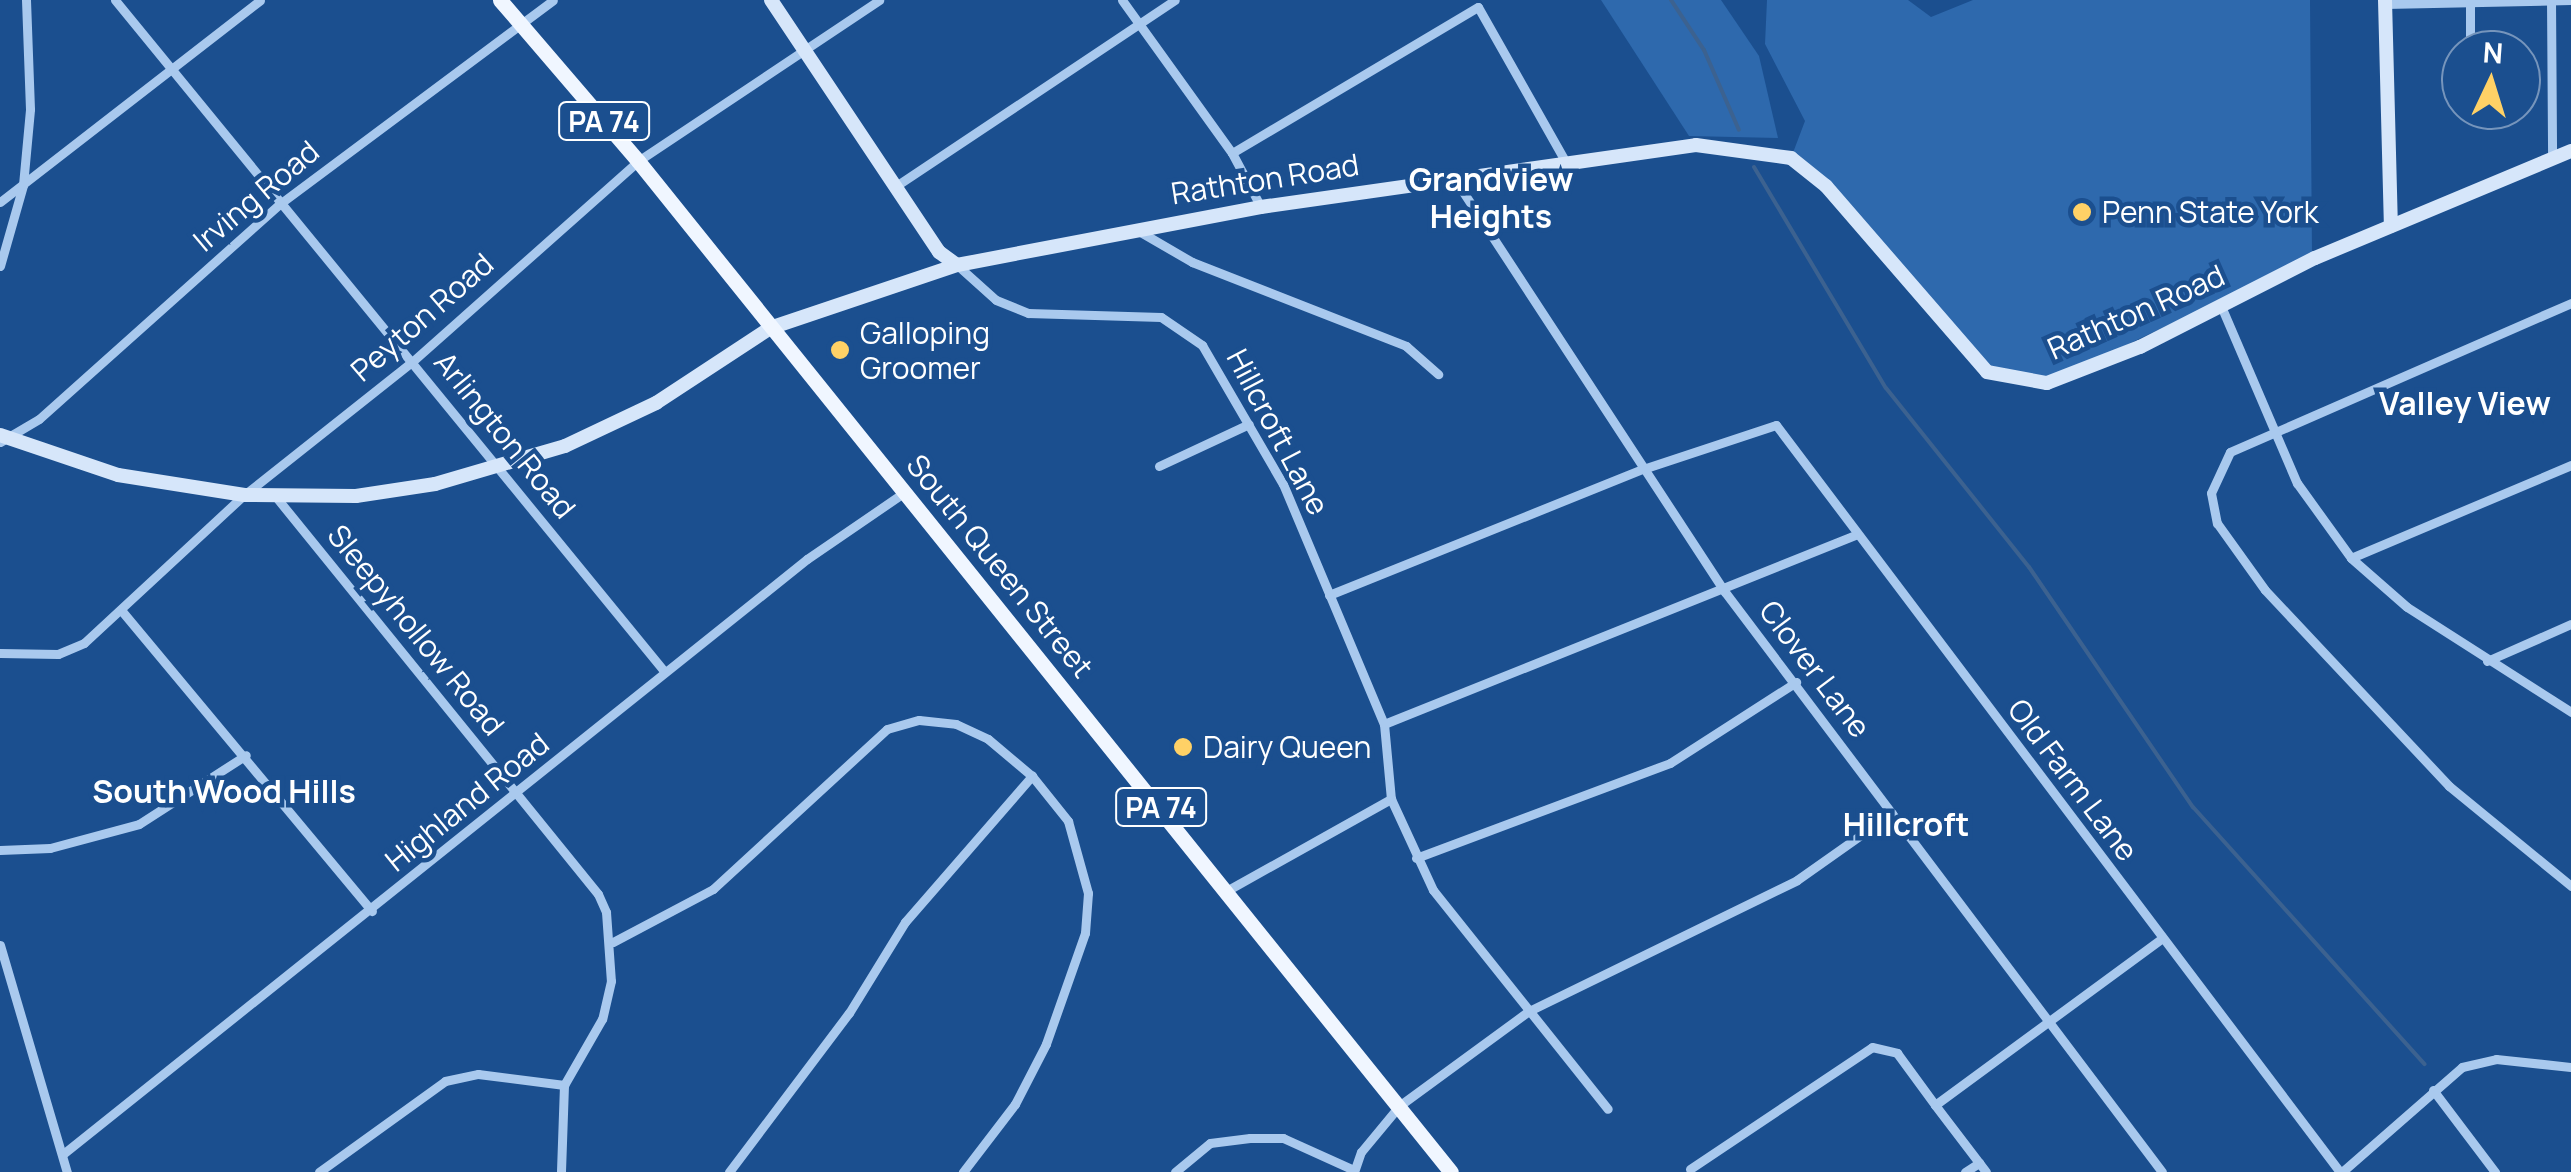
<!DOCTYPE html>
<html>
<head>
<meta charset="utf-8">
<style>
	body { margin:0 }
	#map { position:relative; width:2571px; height:1172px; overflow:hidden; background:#1b4f8f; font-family:Manrope,sans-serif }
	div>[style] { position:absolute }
	.green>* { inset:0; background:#2e69ad }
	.stream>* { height:4px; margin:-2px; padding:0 2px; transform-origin:2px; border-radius:2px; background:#3c6290 }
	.street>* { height:9px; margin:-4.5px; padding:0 4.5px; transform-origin:4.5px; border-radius:4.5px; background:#a9c9ee }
	.secondary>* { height:14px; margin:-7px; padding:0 7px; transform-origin:7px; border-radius:7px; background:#d6e6fa }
	.primary>* { height:15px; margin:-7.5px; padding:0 7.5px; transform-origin:7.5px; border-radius:7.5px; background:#f0f6ff }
	.dots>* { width:28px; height:28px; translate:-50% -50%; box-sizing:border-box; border:5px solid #1b4f8f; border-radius:50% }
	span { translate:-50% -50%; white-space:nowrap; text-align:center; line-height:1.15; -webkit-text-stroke:9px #1b4f8f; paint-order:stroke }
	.shield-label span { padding:2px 8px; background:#1b4f8f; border:2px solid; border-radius:8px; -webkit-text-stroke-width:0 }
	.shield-label { font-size:28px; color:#fff; font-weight:700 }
	.street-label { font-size:30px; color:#fff }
	.poi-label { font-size:30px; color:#fff }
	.left { translate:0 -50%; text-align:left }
	.neighbourhood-label { font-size:32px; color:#fff; font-weight:700 }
	.north { position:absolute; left:2441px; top:30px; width:100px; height:100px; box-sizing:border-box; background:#1b4f8f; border:2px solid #7695bc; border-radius:50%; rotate:4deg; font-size:28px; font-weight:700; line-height:40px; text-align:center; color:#fff }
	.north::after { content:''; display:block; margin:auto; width:35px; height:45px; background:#ffd166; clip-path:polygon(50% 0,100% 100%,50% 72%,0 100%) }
</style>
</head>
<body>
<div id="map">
	<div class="green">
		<div style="clip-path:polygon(1601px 0,1721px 0,1759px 56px,1778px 138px,1689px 136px)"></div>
		<div style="clip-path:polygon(1767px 0,1908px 0,1931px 17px,1973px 0,2310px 0,2312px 256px,2047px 383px,1987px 372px,1791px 158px,1805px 121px,1765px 44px)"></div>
	</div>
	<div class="stream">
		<div style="left:1671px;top:0;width:60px;rotate:56.6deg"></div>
		<div style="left:1704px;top:50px;width:87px;rotate:66.4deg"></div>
		<div style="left:1754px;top:167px;width:257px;rotate:59.2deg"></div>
		<div style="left:1886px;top:388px;width:229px;rotate:51.4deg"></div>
		<div style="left:2029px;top:567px;width:291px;rotate:55.7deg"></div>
		<div style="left:2193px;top:807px;width:346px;rotate:48deg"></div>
	</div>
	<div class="street">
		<div style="left:115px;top:0;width:867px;rotate:50.71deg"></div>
		<div style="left:1122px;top:0;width:188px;rotate:54.3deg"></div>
		<div style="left:1232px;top:153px;width:61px;rotate:61.8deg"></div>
		<div style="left:2470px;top:0;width:50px;rotate:90deg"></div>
		<div style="left:2551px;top:0;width:159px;rotate:89.6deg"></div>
		<div style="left:2385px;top:4px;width:186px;rotate:-1.2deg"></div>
		<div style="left:2471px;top:110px;width:7px;rotate:90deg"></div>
		<div style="left:1232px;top:153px;width:286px;rotate:-30.7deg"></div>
		<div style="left:1478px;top:7px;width:180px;rotate:60.5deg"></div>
		<div style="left:1454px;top:178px;width:495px;rotate:56.8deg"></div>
		<div style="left:1725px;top:592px;width:726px;rotate:53deg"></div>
		<div style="left:896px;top:186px;width:335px;rotate:-33.7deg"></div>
		<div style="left:0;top:202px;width:329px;rotate:-37.8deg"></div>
		<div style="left:1137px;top:230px;width:64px;rotate:30.2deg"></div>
		<div style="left:1192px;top:262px;width:230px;rotate:21.4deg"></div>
		<div style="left:1406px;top:346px;width:43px;rotate:41.2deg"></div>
		<div style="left:957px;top:265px;width:52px;rotate:41.9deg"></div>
		<div style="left:996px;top:300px;width:35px;rotate:22deg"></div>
		<div style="left:1028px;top:313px;width:133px;rotate:1.7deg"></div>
		<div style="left:1161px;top:317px;width:50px;rotate:34.3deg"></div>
		<div style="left:1202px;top:345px;width:161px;rotate:59.8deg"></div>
		<div style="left:1283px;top:484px;width:260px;rotate:67.2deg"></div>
		<div style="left:1384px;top:724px;width:75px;rotate:84.7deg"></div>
		<div style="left:1391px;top:799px;width:100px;rotate:65.2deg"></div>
		<div style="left:1433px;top:890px;width:280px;rotate:51.4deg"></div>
		<div style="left:0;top:266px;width:84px;rotate:-74.1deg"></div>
		<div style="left:23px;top:185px;width:76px;rotate:-84.7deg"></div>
		<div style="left:30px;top:109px;width:109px;rotate:-92.1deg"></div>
		<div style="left:2571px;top:303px;width:372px;rotate:156.4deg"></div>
		<div style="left:2230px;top:452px;width:45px;rotate:114.9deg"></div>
		<div style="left:2211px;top:493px;width:31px;rotate:79deg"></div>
		<div style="left:2217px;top:523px;width:82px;rotate:54.4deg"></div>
		<div style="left:2265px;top:590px;width:269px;rotate:46.8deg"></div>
		<div style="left:2449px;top:786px;width:158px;rotate:39.3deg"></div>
		<div style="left:2221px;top:306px;width:193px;rotate:66.8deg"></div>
		<div style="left:2297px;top:483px;width:92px;rotate:54.2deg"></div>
		<div style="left:2351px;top:558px;width:74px;rotate:41.2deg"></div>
		<div style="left:2407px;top:607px;width:195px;rotate:32.6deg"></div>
		<div style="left:0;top:442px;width:45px;rotate:-30.5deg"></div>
		<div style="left:39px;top:419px;width:324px;rotate:-41.8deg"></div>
		<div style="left:281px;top:203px;width:339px;rotate:-36.7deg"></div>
		<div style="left:1159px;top:466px;width:99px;rotate:-25deg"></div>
		<div style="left:276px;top:497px;width:511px;rotate:50.96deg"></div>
		<div style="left:598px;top:894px;width:20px;rotate:66deg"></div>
		<div style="left:606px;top:912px;width:69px;rotate:85.9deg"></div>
		<div style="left:611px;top:981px;width:39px;rotate:103deg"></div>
		<div style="left:602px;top:1019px;width:76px;rotate:119.9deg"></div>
		<div style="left:564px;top:1085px;width:87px;rotate:92deg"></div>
		<div style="left:2351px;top:558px;width:239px;rotate:-22.9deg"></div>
		<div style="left:1329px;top:595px;width:338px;rotate:-21.9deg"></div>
		<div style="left:1643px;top:469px;width:140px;rotate:-18.3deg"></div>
		<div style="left:1776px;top:425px;width:936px;rotate:52.95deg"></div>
		<div style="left:121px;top:610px;width:392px;rotate:50.2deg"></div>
		<div style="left:0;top:653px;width:58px;rotate:1deg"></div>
		<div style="left:58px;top:654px;width:28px;rotate:-23deg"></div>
		<div style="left:84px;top:643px;width:218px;rotate:-42.8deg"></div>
		<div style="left:244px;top:495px;width:216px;rotate:-38.4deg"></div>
		<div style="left:413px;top:361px;width:301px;rotate:-41.6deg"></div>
		<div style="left:638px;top:161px;width:290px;rotate:-33.7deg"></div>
		<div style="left:2487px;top:661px;width:92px;rotate:-23.8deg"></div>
		<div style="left:1384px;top:724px;width:508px;rotate:-21.86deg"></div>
		<div style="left:0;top:850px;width:50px;rotate:-2.3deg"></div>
		<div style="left:50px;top:848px;width:92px;rotate:-15.1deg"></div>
		<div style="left:139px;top:824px;width:127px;rotate:-32.8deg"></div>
		<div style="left:1416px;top:858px;width:271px;rotate:-20.5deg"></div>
		<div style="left:1670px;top:763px;width:150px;rotate:-32.7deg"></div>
		<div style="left:1228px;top:890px;width:187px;rotate:-29.2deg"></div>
		<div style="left:613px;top:942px;width:113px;rotate:-27.9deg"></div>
		<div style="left:713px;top:889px;width:236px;rotate:-42.6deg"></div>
		<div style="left:887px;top:729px;width:33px;rotate:-16deg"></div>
		<div style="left:919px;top:720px;width:37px;rotate:6deg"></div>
		<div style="left:956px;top:724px;width:35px;rotate:25deg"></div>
		<div style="left:988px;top:739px;width:57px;rotate:40.1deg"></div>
		<div style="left:1032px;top:776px;width:58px;rotate:51.3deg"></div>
		<div style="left:1068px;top:821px;width:75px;rotate:74.5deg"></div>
		<div style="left:1088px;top:893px;width:40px;rotate:94.3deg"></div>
		<div style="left:1085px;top:933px;width:118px;rotate:109.4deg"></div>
		<div style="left:1046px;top:1044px;width:68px;rotate:117.3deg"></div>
		<div style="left:1015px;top:1104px;width:86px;rotate:127.4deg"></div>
		<div style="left:0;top:945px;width:237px;rotate:73.6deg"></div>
		<div style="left:2433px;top:1090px;width:103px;rotate:52.9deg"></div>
		<div style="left:1935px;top:1105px;width:84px;rotate:52.7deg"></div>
		<div style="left:63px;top:1154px;width:953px;rotate:-38.65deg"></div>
		<div style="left:807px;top:559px;width:119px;rotate:-34.4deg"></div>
		<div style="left:1690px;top:1169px;width:219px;rotate:-33.8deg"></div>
		<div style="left:1872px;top:1047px;width:26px;rotate:13deg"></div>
		<div style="left:1897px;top:1053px;width:64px;rotate:53.8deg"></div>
		<div style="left:1935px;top:1105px;width:282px;rotate:-36.3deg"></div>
		<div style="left:319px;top:1172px;width:155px;rotate:-35.8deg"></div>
		<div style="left:445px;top:1081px;width:34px;rotate:-12deg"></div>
		<div style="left:478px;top:1074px;width:87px;rotate:7.3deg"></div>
		<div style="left:729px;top:1172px;width:199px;rotate:-53deg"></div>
		<div style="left:849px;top:1013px;width:107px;rotate:-58.4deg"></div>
		<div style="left:905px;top:922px;width:194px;rotate:-49deg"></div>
		<div style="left:1175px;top:1172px;width:45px;rotate:-39.6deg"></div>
		<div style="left:1210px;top:1143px;width:40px;rotate:-7.1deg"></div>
		<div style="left:1250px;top:1138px;width:33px"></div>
		<div style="left:1283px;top:1138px;width:78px;rotate:24.3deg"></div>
		<div style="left:1354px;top:1172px;width:21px;rotate:-71deg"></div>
		<div style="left:1361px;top:1152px;width:60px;rotate:-50.4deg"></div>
		<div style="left:1399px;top:1106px;width:161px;rotate:-36.2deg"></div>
		<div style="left:1529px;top:1011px;width:298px;rotate:-26deg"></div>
		<div style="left:1797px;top:880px;width:116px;rotate:-35.2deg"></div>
		<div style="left:1965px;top:1172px;width:17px;rotate:-33deg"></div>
		<div style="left:2342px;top:1172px;width:159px;rotate:-41.2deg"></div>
		<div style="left:2462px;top:1067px;width:35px;rotate:-13deg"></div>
		<div style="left:2496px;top:1059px;width:75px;rotate:6.1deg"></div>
	</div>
	<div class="secondary">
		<div style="left:771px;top:0;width:303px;rotate:56.3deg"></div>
		<div style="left:939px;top:252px;width:22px;rotate:36deg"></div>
		<div style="left:2385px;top:0;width:226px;rotate:88.5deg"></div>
		<div style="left:0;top:435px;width:125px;rotate:18.7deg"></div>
		<div style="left:118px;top:475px;width:128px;rotate:9deg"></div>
		<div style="left:244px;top:495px;width:112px;rotate:0.5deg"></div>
		<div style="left:356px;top:496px;width:80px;rotate:-8.6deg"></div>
		<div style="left:435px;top:484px;width:135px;rotate:-16.3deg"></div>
		<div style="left:565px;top:446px;width:101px;rotate:-25.3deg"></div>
		<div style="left:656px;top:403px;width:136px;rotate:-33.3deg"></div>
		<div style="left:770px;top:328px;width:197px;rotate:-18.6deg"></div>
		<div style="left:957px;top:265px;width:309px;rotate:-10.8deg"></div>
		<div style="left:1261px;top:207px;width:439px;rotate:-8.1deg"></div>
		<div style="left:1696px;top:145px;width:96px;rotate:7.8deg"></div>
		<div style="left:1791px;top:158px;width:45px;rotate:38.7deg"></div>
		<div style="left:1826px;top:186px;width:246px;rotate:49.1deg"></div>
		<div style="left:1987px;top:372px;width:61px;rotate:10.4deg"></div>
		<div style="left:2047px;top:383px;width:100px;rotate:-21.2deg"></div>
		<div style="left:2140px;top:347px;width:196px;rotate:-27deg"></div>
		<div style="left:2315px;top:258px;width:277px;rotate:-22.7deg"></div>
	</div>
	<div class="primary">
		<div style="left:500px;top:0;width:212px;rotate:49.4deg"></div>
		<div style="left:638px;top:161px;width:1297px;rotate:51.2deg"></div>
	</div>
	<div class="dots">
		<div style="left:2082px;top:212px;background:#ffd166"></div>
		<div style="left:840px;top:350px;background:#ffd166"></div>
		<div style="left:1183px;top:747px;background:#ffd166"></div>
	</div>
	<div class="shield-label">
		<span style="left:604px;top:121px">PA 74</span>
		<span style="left:1161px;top:807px">PA 74</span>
	</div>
	<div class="street-label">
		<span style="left:1265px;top:179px;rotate:-9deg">Rathton Road</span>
		<span style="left:256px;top:196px;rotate:-40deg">Irving Road</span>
		<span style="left:2136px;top:312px;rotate:-24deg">Rathton Road</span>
		<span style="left:422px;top:317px;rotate:-41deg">Peyton Road</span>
		<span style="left:1278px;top:432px;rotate:62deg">Hillcroft Lane</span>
		<span style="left:505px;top:435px;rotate:51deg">Arlington Road</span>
		<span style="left:1000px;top:566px;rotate:51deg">South Queen Street</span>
		<span style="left:416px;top:630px;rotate:51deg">Sleepyhollow Road</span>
		<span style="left:1815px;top:669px;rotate:53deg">Clover Lane</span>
		<span style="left:2073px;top:780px;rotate:53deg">Old Farm Lane</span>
		<span style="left:467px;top:802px;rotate:-39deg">Highland Road</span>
	</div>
	<div class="poi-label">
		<span class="left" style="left:2102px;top:212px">Penn State York</span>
		<span class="left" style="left:860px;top:350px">Galloping<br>Groomer</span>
		<span class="left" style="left:1203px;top:747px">Dairy Queen</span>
	</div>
	<div class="neighbourhood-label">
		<span style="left:1491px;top:198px">Grandview<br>Heights</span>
		<span style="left:2465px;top:403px">Valley View</span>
		<span style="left:224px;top:791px">South Wood Hills</span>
		<span style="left:1906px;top:824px">Hillcroft</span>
	</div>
	<div class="north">N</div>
</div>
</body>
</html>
